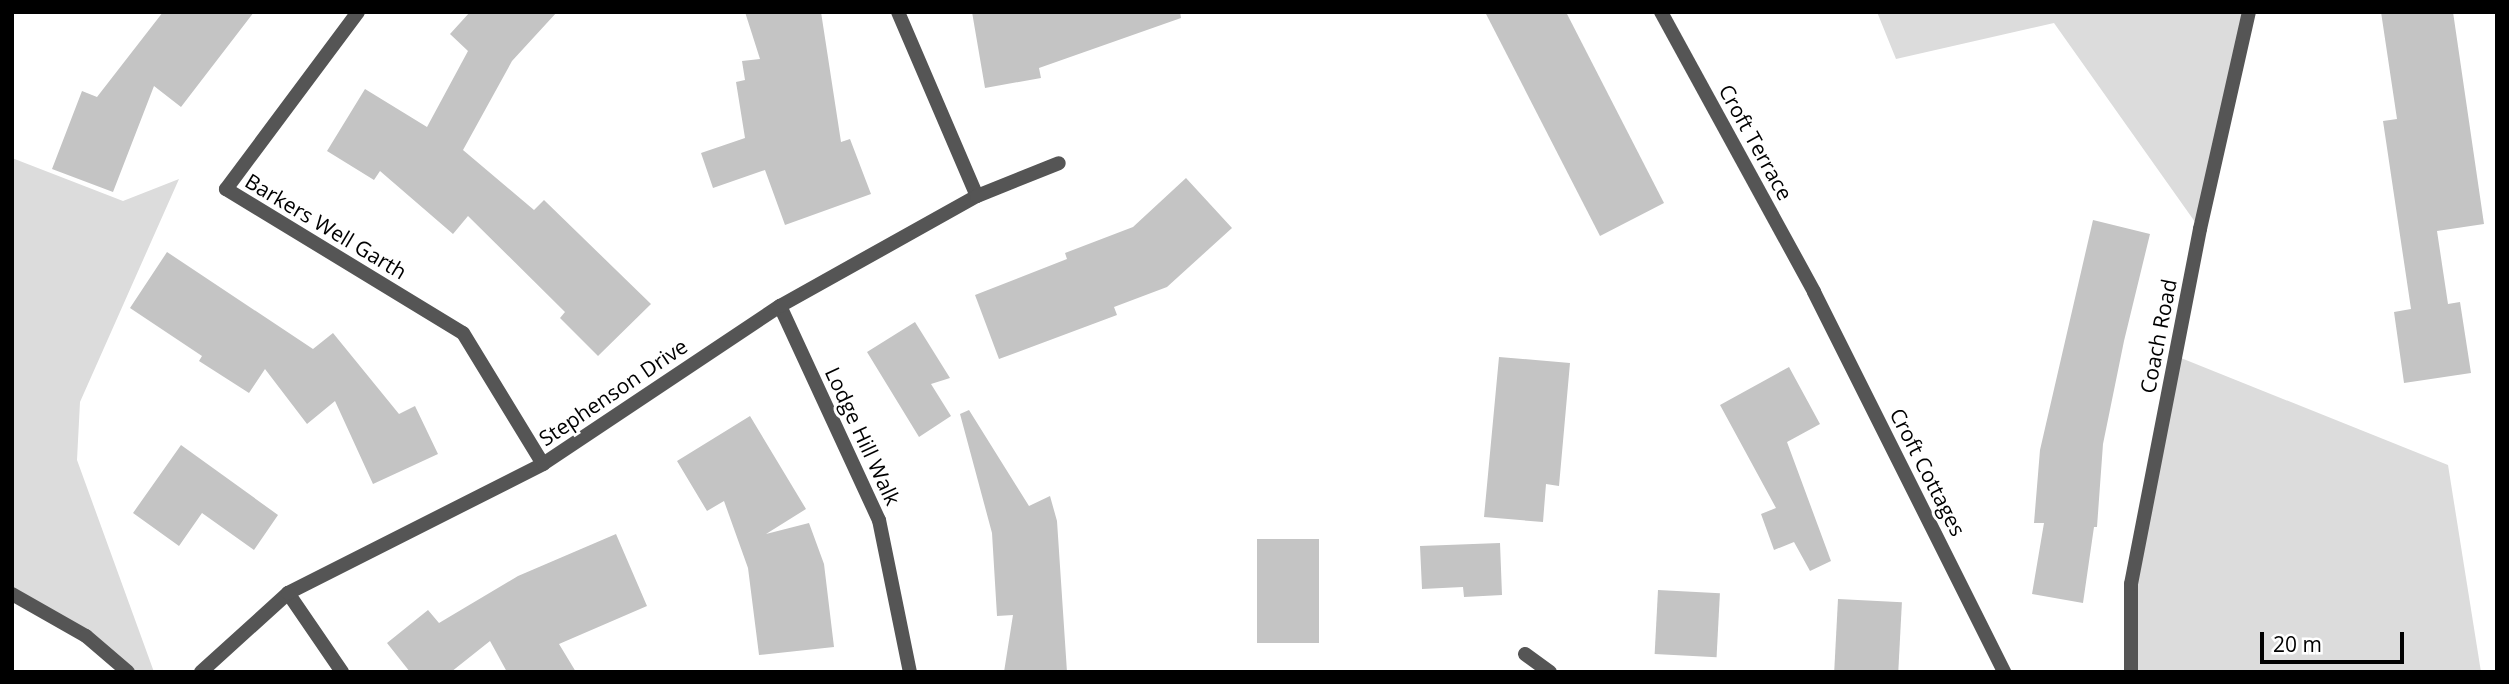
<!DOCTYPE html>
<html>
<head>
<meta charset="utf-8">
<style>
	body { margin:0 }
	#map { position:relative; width:2509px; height:684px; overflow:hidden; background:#fff; font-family:"Open Sans",sans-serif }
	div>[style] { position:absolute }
	.green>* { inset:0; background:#dcdcdc }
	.building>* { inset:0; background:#c4c4c4; transform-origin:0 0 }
	.street>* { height:14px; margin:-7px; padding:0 7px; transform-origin:7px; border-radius:7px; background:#555 }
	span { translate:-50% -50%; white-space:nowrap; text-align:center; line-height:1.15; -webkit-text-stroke:6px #fff; paint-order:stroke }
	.street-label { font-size:21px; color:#000 }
	.frame { position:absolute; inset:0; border:14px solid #000; pointer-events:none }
	.scale { position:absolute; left:2260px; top:632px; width:144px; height:32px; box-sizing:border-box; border:4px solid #000; border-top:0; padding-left:9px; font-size:21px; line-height:24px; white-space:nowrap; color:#000; -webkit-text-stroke:5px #fff; paint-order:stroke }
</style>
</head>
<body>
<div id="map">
	<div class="green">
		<div style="clip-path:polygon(1877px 12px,2249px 12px,2200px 229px,2054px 23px,1896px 59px)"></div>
		<div style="clip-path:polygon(12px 158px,123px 201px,179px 179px,80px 402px,77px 460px,154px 672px,128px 672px,12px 594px)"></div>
		<div style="clip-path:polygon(2176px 356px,2448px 465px,2481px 672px,2131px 672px,2131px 584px)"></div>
	</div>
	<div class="building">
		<div style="clip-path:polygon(163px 12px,254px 12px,181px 107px,154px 86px,113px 192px,52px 169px,82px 91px,97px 97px)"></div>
		<div style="clip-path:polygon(470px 12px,557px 12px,512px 61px,463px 150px,534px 210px,544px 200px,651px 304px,598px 356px,560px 318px,565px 312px,468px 216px,453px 234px,380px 171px,374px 180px,327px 151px,365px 89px,427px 127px,468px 51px,450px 34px)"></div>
		<div style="clip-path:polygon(745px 12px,821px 12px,841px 142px,850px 139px,871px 194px,785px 225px,765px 170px,713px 188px,701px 153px,745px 138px,736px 82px,745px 80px,742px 61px,760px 59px)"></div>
		<div style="clip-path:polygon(972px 12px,1180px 12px,1181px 18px,1039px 68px,1041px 78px,985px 88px)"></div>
		<div style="clip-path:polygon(1485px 12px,1566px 12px,1664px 203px,1600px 236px)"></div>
		<div style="clip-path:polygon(2381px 12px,2453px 12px,2484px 224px,2437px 231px,2448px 304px,2460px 302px,2471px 373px,2404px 383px,2394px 312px,2411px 309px,2383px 121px,2397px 119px)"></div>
		<div style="clip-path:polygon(1186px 178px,1232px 228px,1167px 287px,1114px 307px,1117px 315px,999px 359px,975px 295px,1067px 259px,1065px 253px,1133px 227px)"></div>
		<div style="clip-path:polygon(2093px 220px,2150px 234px,2124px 341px,2103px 444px,2097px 527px,2094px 527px,2083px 603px,2032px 594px,2044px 523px,2034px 523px,2040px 450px)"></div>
		<div style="clip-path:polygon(167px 252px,313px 349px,333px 333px,399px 414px,415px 406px,438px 454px,373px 484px,335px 401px,307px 424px,265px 369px,249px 393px,199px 361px,202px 356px,130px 308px)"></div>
		<div style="clip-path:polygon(915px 322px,950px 378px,931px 384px,951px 416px,919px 437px,867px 352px)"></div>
		<div style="clip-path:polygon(1499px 357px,1570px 363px,1559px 486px,1546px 484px,1543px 522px,1484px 517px)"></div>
		<div style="clip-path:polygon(1789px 367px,1820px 424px,1787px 442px,1831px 561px,1810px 571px,1794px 542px,1774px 550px,1761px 514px,1776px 508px,1720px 405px)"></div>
		<div style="clip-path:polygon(969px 410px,1029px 506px,1050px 496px,1057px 521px,1067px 672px,1004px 672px,1013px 615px,997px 616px,992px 533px,960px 414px)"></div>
		<div style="clip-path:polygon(750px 416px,806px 509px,766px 534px,809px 523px,824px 564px,834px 647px,759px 655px,748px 568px,724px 501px,707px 511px,677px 461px)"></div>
		<div style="clip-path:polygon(181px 445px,278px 515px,254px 550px,202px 513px,179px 546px,133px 513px)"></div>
		<div style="clip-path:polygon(616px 534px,647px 606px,559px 644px,576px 672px,507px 672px,490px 641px,451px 672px,410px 672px,387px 643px,428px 610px,439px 623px,518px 576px)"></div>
		<div style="left:1319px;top:539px;width:104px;height:62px;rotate:90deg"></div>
		<div style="clip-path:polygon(1500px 543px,1502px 595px,1464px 597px,1463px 587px,1422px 589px,1420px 546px)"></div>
		<div style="left:1658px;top:590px;width:62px;height:64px;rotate:3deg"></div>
		<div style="left:1838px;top:599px;width:64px;height:73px;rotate:3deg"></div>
	</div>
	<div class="street">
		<div style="left:358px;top:12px;width:221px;rotate:126.7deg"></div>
		<div style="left:226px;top:189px;width:277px;rotate:31.3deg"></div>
		<div style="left:463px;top:333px;width:153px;rotate:58.6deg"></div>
		<div style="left:898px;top:12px;width:200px;rotate:66.8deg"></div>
		<div style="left:1661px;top:12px;width:319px;rotate:61.3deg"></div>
		<div style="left:1814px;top:292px;width:425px;rotate:63.4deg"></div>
		<div style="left:780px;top:306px;width:236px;rotate:65.2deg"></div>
		<div style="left:879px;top:520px;width:155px;rotate:78.5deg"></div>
		<div style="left:288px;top:593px;width:96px;rotate:55.6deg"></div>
		<div style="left:12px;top:594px;width:85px;rotate:29.6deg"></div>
		<div style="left:86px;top:636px;width:55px;rotate:40.6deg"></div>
		<div style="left:1525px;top:654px;width:31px;rotate:36deg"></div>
		<div style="left:201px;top:672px;width:118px;rotate:-42.2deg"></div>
		<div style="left:288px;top:593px;width:286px;rotate:-26.8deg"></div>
		<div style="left:543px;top:464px;width:285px;rotate:-33.7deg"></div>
		<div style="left:780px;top:306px;width:226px;rotate:-29.2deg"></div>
		<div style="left:977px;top:196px;width:88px;rotate:-21.9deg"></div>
		<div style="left:2131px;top:672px;width:88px;rotate:-90deg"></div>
		<div style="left:2131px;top:584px;width:362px;rotate:-79deg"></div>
		<div style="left:2200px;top:229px;width:222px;rotate:-77.3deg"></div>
	</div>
	<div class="street-label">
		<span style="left:1756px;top:142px;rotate:61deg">Croft Terrace</span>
		<span style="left:326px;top:226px;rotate:31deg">Barkers Well Garth</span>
		<span style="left:2158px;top:336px;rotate:-79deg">Coach Road</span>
		<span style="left:613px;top:392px;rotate:-34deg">Stephenson Drive</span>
		<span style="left:863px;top:436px;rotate:65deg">Lodge Hill Walk</span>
		<span style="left:1928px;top:472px;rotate:63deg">Croft Cottages</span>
	</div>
	<div class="frame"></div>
	<div class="scale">20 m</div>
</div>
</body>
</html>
